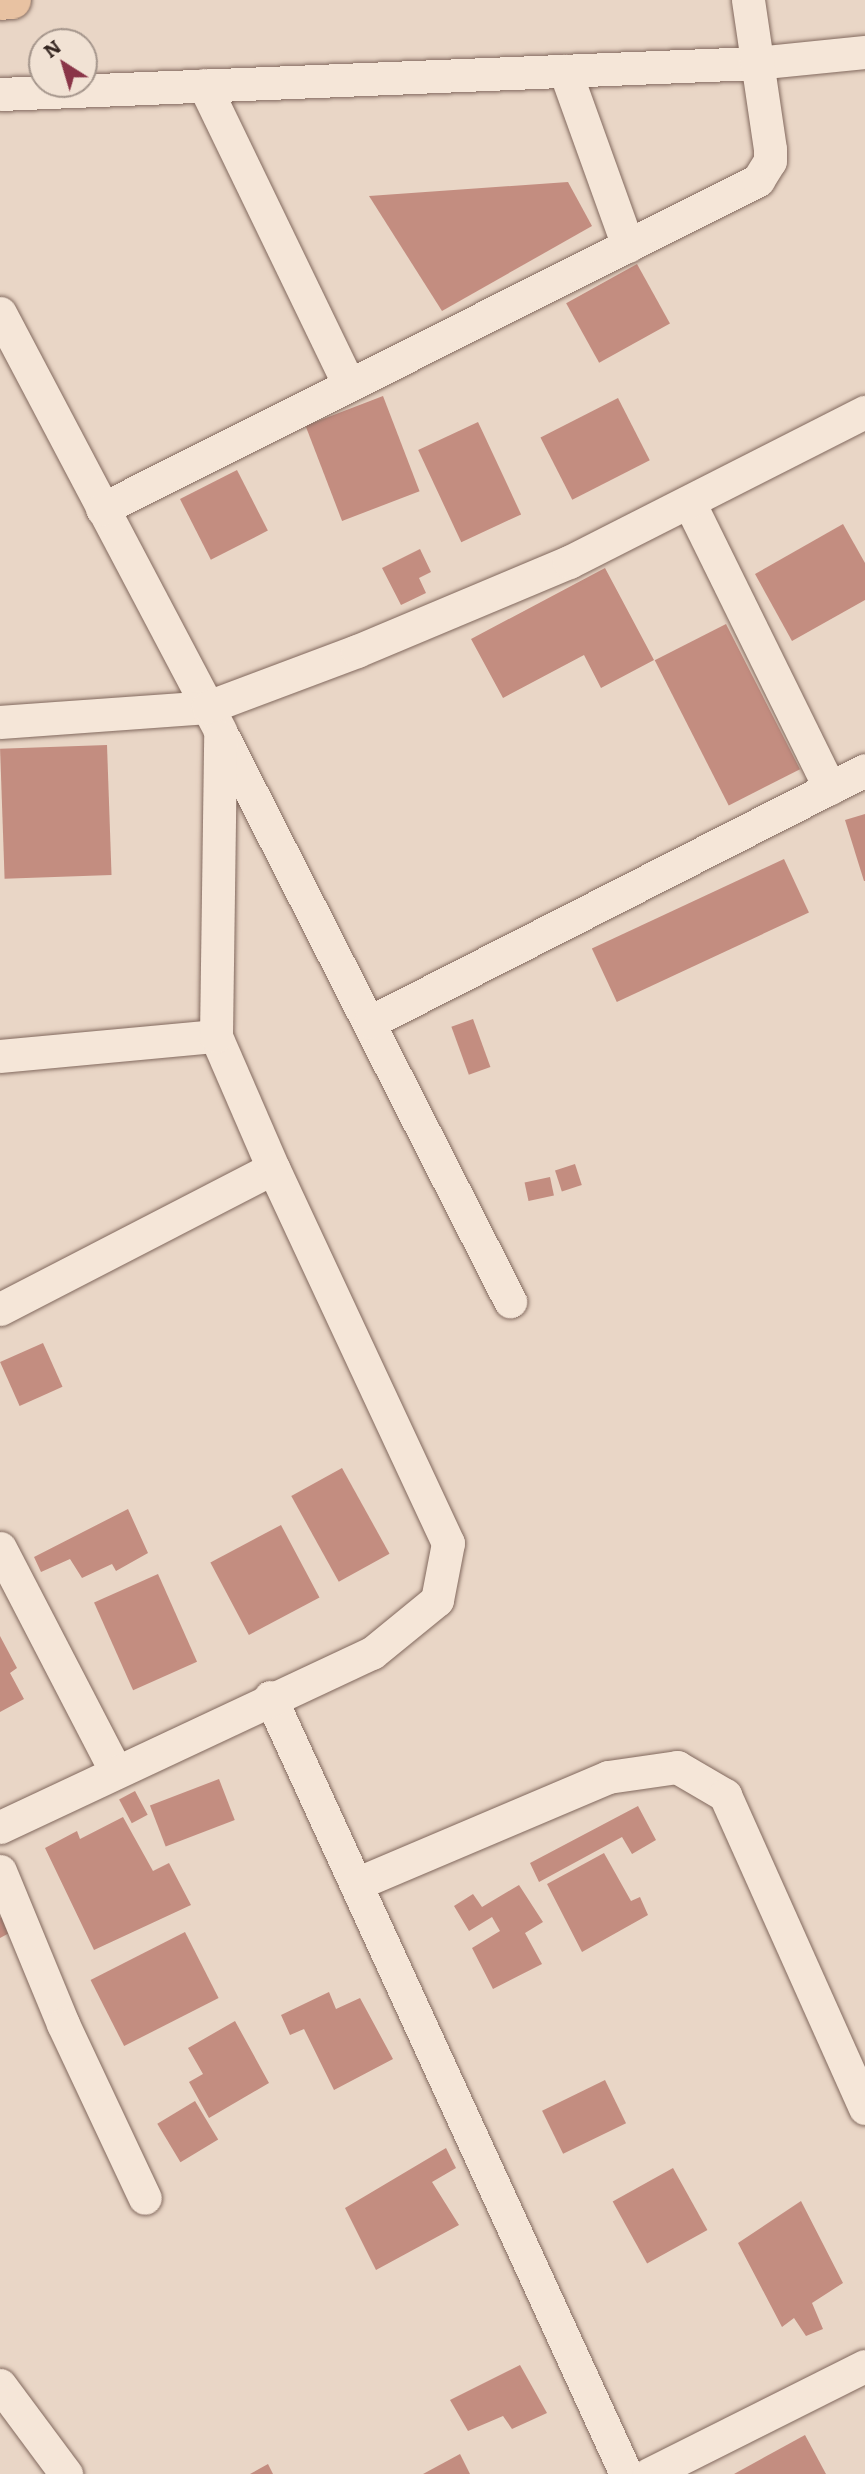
<!DOCTYPE html>
<html>
<head>
<meta charset="utf-8">
<style>
	body { margin:0 }
	#map { position:relative; width:865px; height:2474px; overflow:hidden; background:#e9d6c6; font-family:Literata,serif }
	div>[style] { position:absolute }
	.building>* { inset:0; background:#c38d80; transform-origin:0 0 }
	.roads { filter:drop-shadow(0 0 2px #82695e) drop-shadow(0 0 2px #82695e) }
	.minor>* { height:33px; margin:-16.5px; padding:0 16.5px; transform-origin:16.5px; border-radius:16.5px; background:#f5e6d8 }
	.major>* { height:38px; margin:-19px; padding:0 19px; transform-origin:19px; border-radius:19px; background:#e8c2a2 }
	span { translate:-50% -50%; white-space:nowrap; text-align:center; line-height:1.15; -webkit-text-stroke:5px #f1e2d4; paint-order:stroke }
	.north { position:absolute; left:28px; top:28px; width:70px; height:70px; box-sizing:border-box; background:#f1e2d4; border:2px solid #a5968c; border-radius:50%; rotate:323deg; font-size:19px; font-weight:700; line-height:28px; text-align:center; color:#342520 }
	.north::after { content:''; display:block; margin:auto; width:24px; height:32px; background:#8a3548; clip-path:polygon(50% 0,100% 100%,50% 72%,0 100%) }
</style>
</head>
<body>
<div id="map">
	<div class="building">
		<div style="clip-path:polygon(568px 182px,592px 226px,442px 311px,369px 196px)"></div>
		<div style="left:637px;top:264px;width:68px;height:81px;rotate:61deg"></div>
		<div style="left:383px;top:396px;width:102px;height:83px;rotate:69deg"></div>
		<div style="left:618px;top:398px;width:70px;height:87px;rotate:63deg"></div>
		<div style="left:478px;top:422px;width:102px;height:66px;rotate:65deg"></div>
		<div style="left:237px;top:470px;width:68px;height:64px;rotate:63deg"></div>
		<div style="clip-path:polygon(843px 524px,865px 563px,865px 600px,792px 641px,755px 574px)"></div>
		<div style="clip-path:polygon(420px 549px,431px 572px,419px 578px,426px 593px,401px 605px,382px 568px)"></div>
		<div style="clip-path:polygon(605px 568px,654px 660px,601px 688px,584px 655px,503px 698px,471px 639px)"></div>
		<div style="left:726px;top:624px;width:163px;height:80px;rotate:63deg"></div>
		<div style="left:107px;top:745px;width:130px;height:107px;rotate:88deg"></div>
		<div style="clip-path:polygon(865px 814px,865px 881px,864px 881px,845px 820px)"></div>
		<div style="left:784px;top:859px;width:59px;height:212px;rotate:65deg"></div>
		<div style="left:473px;top:1019px;width:51px;height:23px;rotate:70deg"></div>
		<div style="left:575px;top:1164px;width:22px;height:21px;rotate:72deg"></div>
		<div style="left:550px;top:1177px;width:19px;height:26px;rotate:78deg"></div>
		<div style="left:43px;top:1343px;width:48px;height:47px;rotate:66deg"></div>
		<div style="left:342px;top:1468px;width:98px;height:58px;rotate:61deg"></div>
		<div style="clip-path:polygon(128px 1509px,148px 1553px,116px 1571px,112px 1564px,82px 1578px,70px 1559px,41px 1572px,34px 1557px)"></div>
		<div style="left:281px;top:1525px;width:82px;height:80px;rotate:62deg"></div>
		<div style="left:158px;top:1574px;width:96px;height:70px;rotate:66deg"></div>
		<div style="clip-path:polygon(0 1636px,17px 1668px,10px 1673px,24px 1699px,0 1712px)"></div>
		<div style="left:219px;top:1779px;width:44px;height:74px;rotate:69deg"></div>
		<div style="left:135px;top:1791px;width:27px;height:18px;rotate:62deg"></div>
		<div style="clip-path:polygon(638px 1806px,656px 1840px,632px 1854px,622px 1837px,539px 1882px,530px 1863px)"></div>
		<div style="clip-path:polygon(123px 1817px,153px 1871px,169px 1863px,191px 1905px,94px 1950px,45px 1848px,77px 1831px,80px 1839px)"></div>
		<div style="clip-path:polygon(604px 1853px,631px 1901px,640px 1897px,648px 1915px,582px 1952px,547px 1884px)"></div>
		<div style="clip-path:polygon(519px 1885px,543px 1922px,525px 1933px,542px 1964px,493px 1989px,472px 1948px,500px 1931px,492px 1917px,469px 1931px,454px 1906px,473px 1894px,482px 1907px)"></div>
		<div style="clip-path:polygon(4px 1915px,13px 1931px,0 1938px,0 1918px)"></div>
		<div style="left:185px;top:1932px;width:74px;height:106px;rotate:63deg"></div>
		<div style="clip-path:polygon(329px 1992px,336px 2009px,360px 1998px,393px 2059px,334px 2090px,304px 2029px,290px 2035px,281px 2015px)"></div>
		<div style="clip-path:polygon(235px 2021px,269px 2083px,209px 2118px,189px 2082px,203px 2074px,188px 2048px)"></div>
		<div style="left:605px;top:2080px;width:48px;height:70px;rotate:64deg"></div>
		<div style="left:195px;top:2101px;width:45px;height:44px;rotate:59deg"></div>
		<div style="clip-path:polygon(446px 2148px,456px 2168px,432px 2182px,459px 2225px,376px 2270px,345px 2208px)"></div>
		<div style="left:673px;top:2168px;width:71px;height:69px;rotate:61deg"></div>
		<div style="clip-path:polygon(801px 2201px,843px 2283px,812px 2303px,823px 2329px,806px 2336px,794px 2318px,782px 2327px,738px 2243px)"></div>
		<div style="clip-path:polygon(520px 2365px,547px 2413px,512px 2429px,503px 2416px,468px 2431px,450px 2400px)"></div>
		<div style="clip-path:polygon(805px 2435px,826px 2474px,734px 2474px)"></div>
		<div style="clip-path:polygon(460px 2454px,470px 2474px,423px 2474px)"></div>
		<div style="clip-path:polygon(268px 2464px,273px 2474px,250px 2474px)"></div>
	</div>
	<div class="roads">
		<div class="minor">
			<div style="left:565px;top:71px;width:186px;rotate:70.2deg"></div>
			<div style="left:204px;top:85px;width:333px;rotate:64.2deg"></div>
			<div style="left:0;top:94px;width:757px;rotate:-2.35deg"></div>
			<div style="left:756px;top:63px;width:110px;rotate:-5.8deg"></div>
			<div style="left:0;top:313px;width:472px;rotate:62.2deg"></div>
			<div style="left:220px;top:731px;width:640px;rotate:63.03deg"></div>
			<div style="left:689px;top:502px;width:319px;rotate:63.8deg"></div>
			<div style="left:102px;top:509px;width:734px;rotate:-26.63deg"></div>
			<div style="left:758px;top:180px;width:22px;rotate:-58deg"></div>
			<div style="left:770px;top:161px;width:12px;rotate:-90deg"></div>
			<div style="left:770px;top:149px;width:151px;rotate:-98.4deg"></div>
			<div style="left:0;top:722px;width:209px;rotate:-4.1deg"></div>
			<div style="left:208px;top:707px;width:159px;rotate:-20.6deg"></div>
			<div style="left:357px;top:651px;width:230px;rotate:-22.8deg"></div>
			<div style="left:569px;top:562px;width:332px;rotate:-26.9deg"></div>
			<div style="left:370px;top:1022px;width:555px;rotate:-26.98deg"></div>
			<div style="left:0;top:1056px;width:217px;rotate:-5.3deg"></div>
			<div style="left:0;top:1309px;width:307px;rotate:-27.3deg"></div>
			<div style="left:273px;top:1168px;width:144px;rotate:-113.4deg"></div>
			<div style="left:216px;top:1036px;width:299px;rotate:-89.2deg"></div>
			<div style="left:0;top:1548px;width:250px;rotate:62.6deg"></div>
			<div style="left:270px;top:1697px;width:855px;rotate:65.38deg"></div>
			<div style="left:0;top:1827px;width:411px;rotate:-25.1deg"></div>
			<div style="left:372px;top:1653px;width:84px;rotate:-39.2deg"></div>
			<div style="left:437px;top:1600px;width:58px;rotate:-79.1deg"></div>
			<div style="left:448px;top:1543px;width:414px;rotate:-115deg"></div>
			<div style="left:0;top:1871px;width:165px;rotate:67.6deg"></div>
			<div style="left:63px;top:2024px;width:192px;rotate:64.8deg"></div>
			<div style="left:356px;top:1884px;width:274px;rotate:-23deg"></div>
			<div style="left:608px;top:1777px;width:70px;rotate:-8.2deg"></div>
			<div style="left:677px;top:1767px;width:56px;rotate:30.3deg"></div>
			<div style="left:725px;top:1795px;width:343px;rotate:65.9deg"></div>
			<div style="left:0;top:2385px;width:111px;rotate:53.4deg"></div>
			<div style="left:649px;top:2474px;width:241px;rotate:-26.6deg"></div>
		</div>
		<div class="major">
			<div style="left:0;top:1px;width:12px;rotate:-5deg"></div>
		</div>
	</div>
	<div class="north">N</div>
</div>
</body>
</html>
